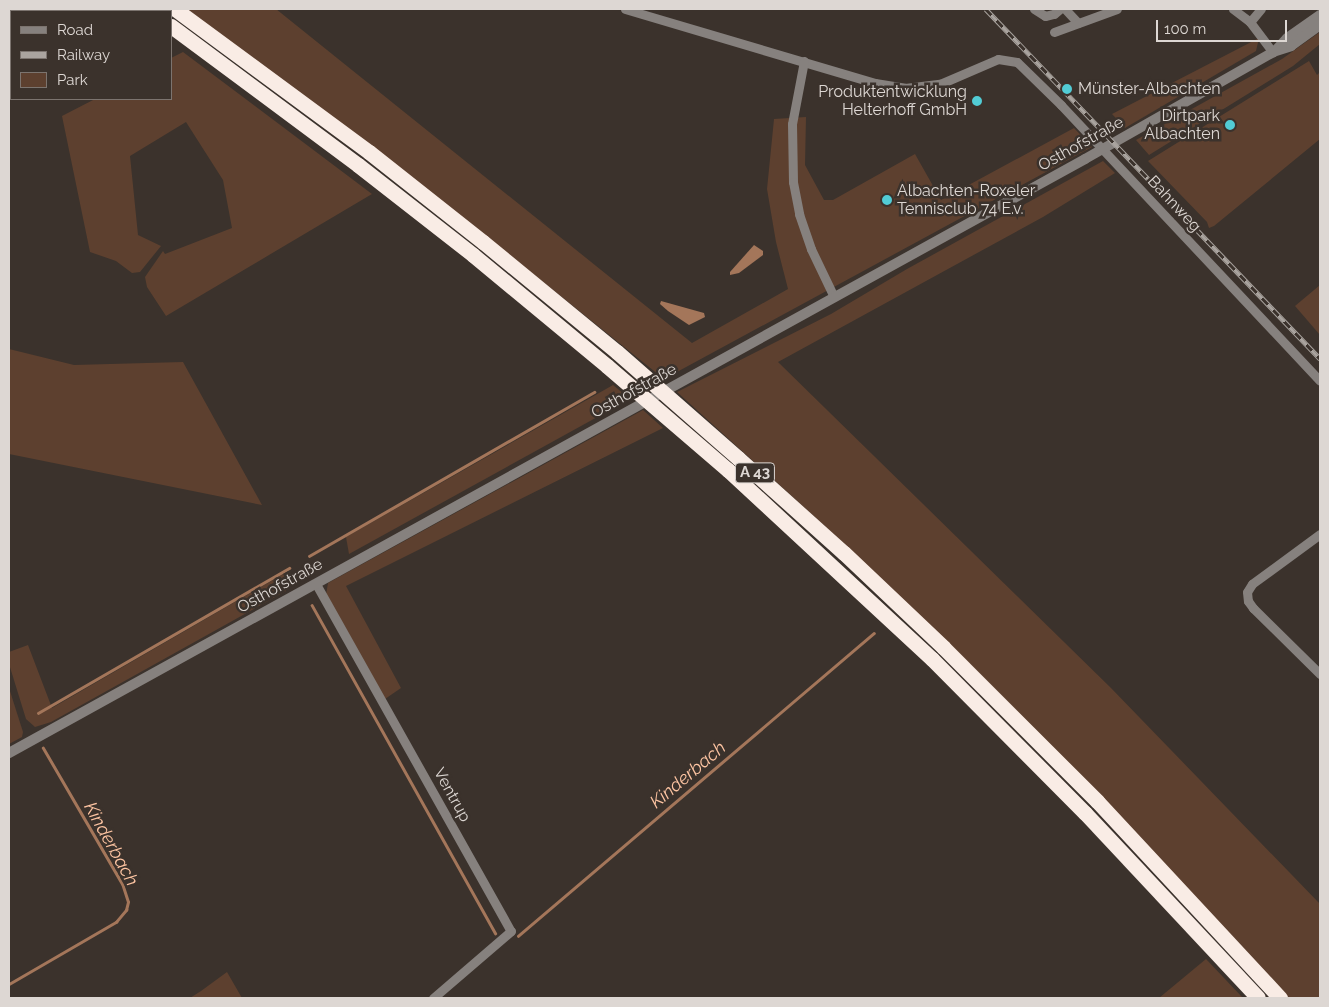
<!DOCTYPE html>
<html>
<head>
<meta charset="utf-8">
<style>
	body { margin:0 }
	#map { position:relative; width:1329px; height:1007px; overflow:hidden; background:#3b322c; font-family:Raleway,sans-serif }
	div>[style] { position:absolute }
	.green>* { inset:0; background:#5d402f }
	.water>* { inset:0; background:#a4765a }
	.stream>* { height:2.5px; margin:-1.25px; padding:0 1.25px; transform-origin:1.25px; border-radius:1.25px; background:#a4765a }
	.minor>* { height:9px; margin:-4.5px; padding:0 4.5px; transform-origin:4.5px; border-radius:4.5px; background:#86817e }
	.tertiary>* { height:10px; margin:-5px; padding:0 5px; transform-origin:5px; border-radius:5px; background:#86817e }
	.motorway>* { height:15px; margin:-7.5px; padding:0 7.5px; transform-origin:7.5px; border-radius:7.5px; background:#f9ece5 }
	.rail>* { height:4.5px; margin-top:-2.25px; transform-origin:0; background:repeating-linear-gradient(90deg,#3b322c 0 8px,#aaa49f 0 16px); box-sizing:border-box; border-block:1px solid #aaa49f }
	.dots>* { width:14px; height:14px; translate:-50% -50%; box-sizing:border-box; border:2px solid #3b322c; border-radius:50% }
	span { translate:-50% -50%; white-space:nowrap; text-align:center; line-height:1.15; -webkit-text-stroke:5px #3b322c; paint-order:stroke }
	.shield-label span { padding:1px 4px; background:#3b322c; border:1px solid; border-radius:4px; -webkit-text-stroke-width:0 }
	.shield-label { font-size:15px; color:#ddd7d3; font-weight:700 }
	.poi-label { font-size:16px; color:#ddd7d3 }
	.left { translate:0 -50%; text-align:left }
	.right { translate:-100% -50%; text-align:right }
	.street-label { font-size:16px; color:#ddd7d3 }
	.water-label { font-size:18px; color:#fdc4a2; font-style:italic }
	.frame { position:absolute; inset:0; border:10px solid #ddd7d3; pointer-events:none }
	.legend { position:absolute; left:10px; top:10px; width:162px; height:90px; box-sizing:border-box; background:#3b322c; border:1px solid #7c746f; margin:0; padding:6px 9px; list-style:none; font-size:15px; color:#ddd7d3 }
	.legend li { display:flex; align-items:center; gap:10px; height:25px }
	.legend b { width:25px; border:1px solid #7c746f }
	.scale { position:absolute; left:1156px; top:20px; width:131px; height:22px; box-sizing:border-box; border:2px solid #ddd7d3; border-top:0; padding-left:6px; font-size:15px; line-height:18px; white-space:nowrap; color:#ddd7d3; -webkit-text-stroke:4px #3b322c; paint-order:stroke }
</style>
</head>
<body>
<div id="map">
	<div class="green">
		<div style="clip-path:polygon(187px 9px,276px 9px,692px 343px,788px 289px,776px 242px,767px 189px,774px 119px,806px 117px,805px 165px,824px 200px,833px 200px,915px 154px,941px 200px,1074px 128px,1092px 147px,664px 379px,486px 236px)"></div>
		<div style="clip-path:polygon(1320px 32px,1320px 44px,1293px 66px,1149px 155px,1136px 140px,1282px 59px)"></div>
		<div style="clip-path:polygon(1259px 38px,1256px 51px,1125px 128px,1112px 114px)"></div>
		<div style="clip-path:polygon(183px 52px,372px 194px,166px 316px,147px 287px,145px 277px,163px 251px,165px 254px,232px 228px,223px 180px,186px 122px,130px 156px,138px 235px,161px 246px,140px 272px,132px 273px,116px 261px,90px 252px,62px 116px,95px 99px,171px 99px,171px 58px)"></div>
		<div style="clip-path:polygon(1309px 61px,1317px 75px,1320px 72px,1320px 139px,1214px 226px,1209px 228px,1207px 222px,1148px 161px)"></div>
		<div style="clip-path:polygon(1103px 161px,1115px 173px,1043px 217px,778px 362px,1111px 688px,1320px 904px,1320px 998px,1289px 998px,1239px 943px,849px 548px,677px 392px,831px 314px,907px 269px)"></div>
		<div style="clip-path:polygon(1320px 285px,1320px 335px,1295px 306px)"></div>
		<div style="clip-path:polygon(9px 349px,74px 365px,183px 362px,262px 505px,9px 454px)"></div>
		<div style="clip-path:polygon(613px 385px,630px 399px,349px 554px,346px 537px)"></div>
		<div style="clip-path:polygon(643px 410px,663px 428px,346px 586px,401px 688px,385px 699px,326px 595px,328px 583px)"></div>
		<div style="clip-path:polygon(285px 573px,286px 591px,51px 722px,35px 727px,26px 719px,9px 664px,9px 652px,28px 645px,52px 708px)"></div>
		<div style="clip-path:polygon(9px 688px,23px 732px,22px 737px,9px 744px)"></div>
		<div style="clip-path:polygon(1206px 959px,1243px 998px,1159px 998px)"></div>
		<div style="clip-path:polygon(227px 972px,242px 998px,190px 998px,201px 991px)"></div>
	</div>
	<div class="water">
		<div style="clip-path:polygon(754px 245px,763px 251px,763px 255px,739px 273px,730px 275px,730px 272px)"></div>
		<div style="clip-path:polygon(661px 301px,704px 313px,705px 317px,689px 325px,668px 311px,660px 304px)"></div>
	</div>
	<div class="stream">
		<div style="left:309px;top:556px;width:329px;rotate:-29.9deg"></div>
		<div style="left:312px;top:605px;width:376px;rotate:60.8deg"></div>
		<div style="left:38px;top:713px;width:290px;rotate:-30deg"></div>
		<div style="left:518px;top:936px;width:467px;rotate:-40.4deg"></div>
		<div style="left:9px;top:984px;width:124px;rotate:-30.1deg"></div>
		<div style="left:116px;top:922px;width:16px;rotate:-50deg"></div>
		<div style="left:126px;top:910px;width:8px;rotate:-76deg"></div>
		<div style="left:128px;top:902px;width:19px;rotate:-108deg"></div>
		<div style="left:122px;top:884px;width:157px;rotate:-120.2deg"></div>
	</div>
	<div class="minor">
		<div style="left:625px;top:9px;width:261px;rotate:16.5deg"></div>
		<div style="left:875px;top:83px;width:30px;rotate:9deg"></div>
		<div style="left:905px;top:88px;width:35px;rotate:-7deg"></div>
		<div style="left:940px;top:84px;width:63px;rotate:-23.3deg"></div>
		<div style="left:998px;top:59px;width:19px;rotate:9deg"></div>
		<div style="left:1017px;top:62px;width:62px;rotate:44.3deg"></div>
		<div style="left:1061px;top:105px;width:378px;rotate:46.8deg"></div>
		<div style="left:1034px;top:9px;width:13px;rotate:32deg"></div>
		<div style="left:1045px;top:16px;width:9px;rotate:-13deg"></div>
		<div style="left:1054px;top:14px;width:8px;rotate:-40deg"></div>
		<div style="left:1065px;top:9px;width:19px;rotate:47deg"></div>
		<div style="left:1233px;top:9px;width:21px;rotate:37deg"></div>
		<div style="left:1250px;top:22px;width:38px;rotate:53deg"></div>
		<div style="left:1250px;top:22px;width:17px;rotate:-50deg"></div>
		<div style="left:1054px;top:32px;width:67px;rotate:-20.1deg"></div>
		<div style="left:804px;top:61px;width:64px;rotate:100.8deg"></div>
		<div style="left:792px;top:124px;width:58px;rotate:89deg"></div>
		<div style="left:793px;top:182px;width:33px;rotate:79deg"></div>
		<div style="left:799px;top:214px;width:37px;rotate:71deg"></div>
		<div style="left:811px;top:249px;width:53px;rotate:64.4deg"></div>
		<div style="left:1320px;top:534px;width:84px;rotate:143.7deg"></div>
		<div style="left:1252px;top:584px;width:9px;rotate:122deg"></div>
		<div style="left:1247px;top:592px;width:9px;rotate:84deg"></div>
		<div style="left:1248px;top:601px;width:9px;rotate:54deg"></div>
		<div style="left:1253px;top:608px;width:94px;rotate:44.6deg"></div>
		<div style="left:316px;top:584px;width:398px;rotate:60.7deg"></div>
		<div style="left:511px;top:931px;width:103px;rotate:139.3deg"></div>
	</div>
	<div class="tertiary">
		<div style="left:1276px;top:50px;width:16px;rotate:-47deg"></div>
		<div style="left:1287px;top:38px;width:40px;rotate:-34.9deg"></div>
		<div style="left:9px;top:753px;width:1229px;rotate:-28.9deg"></div>
		<div style="left:1085px;top:159px;width:216px;rotate:-29.6deg"></div>
		<div style="left:1273px;top:52px;width:19px;rotate:-18deg"></div>
		<div style="left:1291px;top:46px;width:36px;rotate:-36deg"></div>
	</div>
	<div class="motorway">
		<div style="left:147px;top:9px;width:4px;rotate:27deg"></div>
		<div style="left:175px;top:9px;width:241px;rotate:36.4deg"></div>
		<div style="left:369px;top:152px;width:145px;rotate:38.3deg"></div>
		<div style="left:483px;top:242px;width:173px;rotate:39.4deg"></div>
		<div style="left:617px;top:352px;width:161px;rotate:41.2deg"></div>
		<div style="left:738px;top:458px;width:142px;rotate:41.9deg"></div>
		<div style="left:844px;top:553px;width:137px;rotate:43.5deg"></div>
		<div style="left:943px;top:647px;width:218px;rotate:45deg"></div>
		<div style="left:1097px;top:801px;width:269px;rotate:47.1deg"></div>
		<div style="left:171px;top:26px;width:233px;rotate:36.6deg"></div>
		<div style="left:358px;top:165px;width:146px;rotate:38deg"></div>
		<div style="left:473px;top:255px;width:174px;rotate:39.6deg"></div>
		<div style="left:607px;top:366px;width:160px;rotate:40.7deg"></div>
		<div style="left:728px;top:470px;width:278px;rotate:42.8deg"></div>
		<div style="left:932px;top:659px;width:217px;rotate:45.2deg"></div>
		<div style="left:1085px;top:813px;width:253px;rotate:46.9deg"></div>
	</div>
	<div class="rail">
		<div style="left:986px;top:9px;width:484px;rotate:46.3deg"></div>
	</div>
	<div class="dots">
		<div style="left:1067px;top:89px;background:#52ccd5"></div>
		<div style="left:977px;top:101px;background:#52ccd5"></div>
		<div style="left:1230px;top:125px;background:#52ccd5"></div>
		<div style="left:887px;top:200px;background:#52ccd5"></div>
	</div>
	<div class="shield-label">
		<span style="left:755px;top:473px">A 43</span>
	</div>
	<div class="poi-label">
		<span class="left" style="left:1078px;top:89px">Münster-Albachten</span>
		<span class="right" style="left:967px;top:101px">Produktentwicklung<br>Helterhoff GmbH</span>
		<span class="right" style="left:1220px;top:125px">Dirtpark<br>Albachten</span>
		<span class="left" style="left:897px;top:200px">Albachten-Roxeler<br>Tennisclub 74 E.v.</span>
	</div>
	<div class="street-label">
		<span style="left:1081px;top:144px;rotate:-29deg">Osthofstraße</span>
		<span style="left:1174px;top:204px;rotate:47deg">Bahnweg</span>
		<span style="left:634px;top:391px;rotate:-29deg">Osthofstraße</span>
		<span style="left:280px;top:586px;rotate:-29deg">Osthofstraße</span>
		<span style="left:452px;top:795px;rotate:61deg">Ventrup</span>
	</div>
	<div class="water-label">
		<span style="left:688px;top:775px;rotate:-40deg">Kinderbach</span>
		<span style="left:111px;top:844px;rotate:61deg">Kinderbach</span>
	</div>
	<div class="frame"></div>
	<ul class="legend">
	<li><b style="height:6px;background:#86817e"></b>Road</li>
	<li><b style="height:6px;background:#aaa49f"></b>Railway</li>
	<li><b style="height:14px;background:#5d402f"></b>Park</li>
	</ul>
	<div class="scale">100 m</div>
</div>
</body>
</html>
